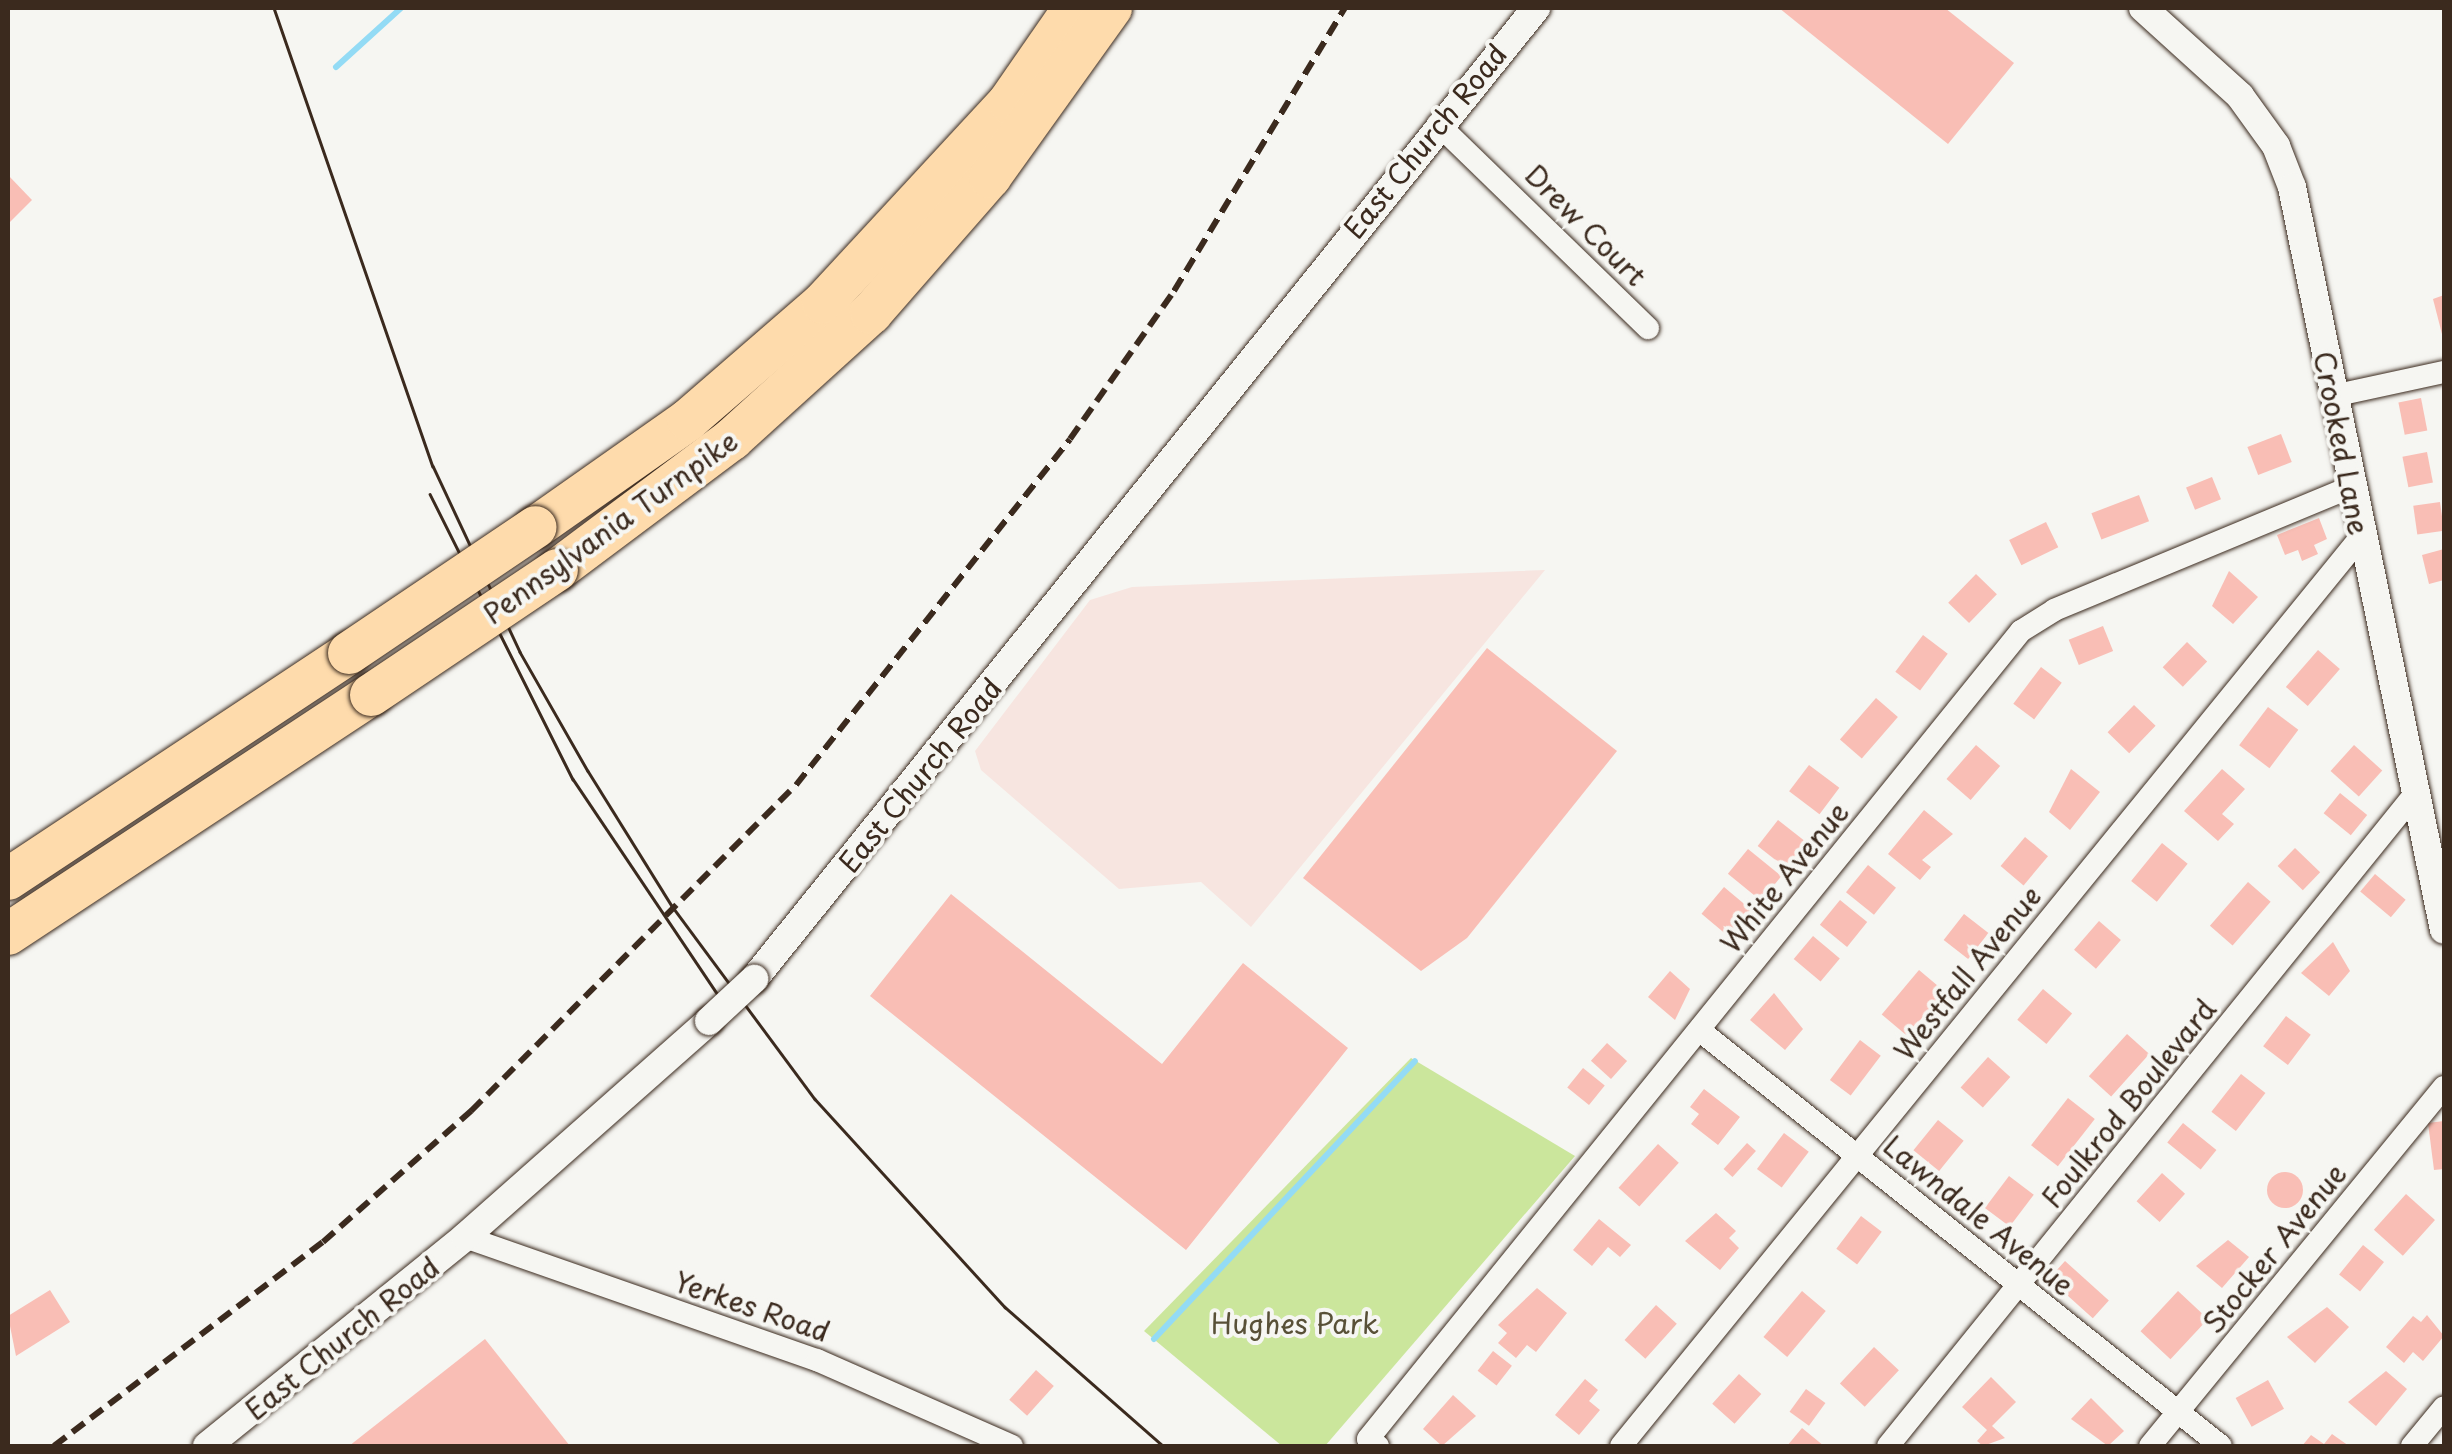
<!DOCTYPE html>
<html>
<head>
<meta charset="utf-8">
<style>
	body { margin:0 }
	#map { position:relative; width:2452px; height:1454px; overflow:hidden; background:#f6f6f2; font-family:"Playpen Sans",sans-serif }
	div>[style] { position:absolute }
	.built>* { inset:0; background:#f7e5e0 }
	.green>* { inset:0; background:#cbe69c }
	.stream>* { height:6px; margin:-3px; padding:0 3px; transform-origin:3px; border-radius:3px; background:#93dbf5 }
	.building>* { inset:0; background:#f9beb5; transform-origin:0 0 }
	.round { border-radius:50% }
	.roads { filter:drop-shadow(0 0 2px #3b2a1e) drop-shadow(0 0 2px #3b2a1e) }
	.minor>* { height:22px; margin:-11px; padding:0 11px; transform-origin:11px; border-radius:11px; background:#f6f6f2 }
	.tertiary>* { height:28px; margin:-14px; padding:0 14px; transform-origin:14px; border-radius:14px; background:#f6f6f2 }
	.motorway>* { height:42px; margin:-21px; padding:0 21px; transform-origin:21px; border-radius:21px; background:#fedbac }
	.tram>* { height:2.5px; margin:-1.25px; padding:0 1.25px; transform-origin:1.25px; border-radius:1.25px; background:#3b2a1e }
	.rail>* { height:6px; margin-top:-3px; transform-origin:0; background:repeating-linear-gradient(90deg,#3b2a1e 0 15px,transparent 0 23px) }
	.bridges { filter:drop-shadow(0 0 2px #3b2a1e) drop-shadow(0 0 2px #3b2a1e) }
	.tertiary-bridge>* { height:28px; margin:-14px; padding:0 14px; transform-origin:14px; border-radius:14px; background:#f6f6f2 }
	.motorway-bridge>* { height:42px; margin:-21px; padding:0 21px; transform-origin:21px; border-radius:21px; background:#fedbac }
	span { translate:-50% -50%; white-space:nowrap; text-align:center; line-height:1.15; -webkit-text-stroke:8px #f6f6f2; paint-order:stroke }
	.street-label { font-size:28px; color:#3b2a1e }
	.park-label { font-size:28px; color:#585037 }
	.frame { position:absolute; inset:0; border:10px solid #3b2a1e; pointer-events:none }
</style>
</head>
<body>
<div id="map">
	<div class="built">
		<div style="clip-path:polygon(1545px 570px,1251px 927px,1201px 882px,1119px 889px,981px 770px,975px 751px,1090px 600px,1132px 587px)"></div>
	</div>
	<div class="green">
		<div style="clip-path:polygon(1411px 1058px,1575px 1156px,1325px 1446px,1282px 1446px,1144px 1331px)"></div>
	</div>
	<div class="stream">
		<div style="left:336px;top:67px;width:88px;rotate:-42.2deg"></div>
		<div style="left:1154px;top:1339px;width:381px;rotate:-46.8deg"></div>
	</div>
	<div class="building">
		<div style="clip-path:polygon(1779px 8px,1945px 8px,2014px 63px,1948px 144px)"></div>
		<div style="clip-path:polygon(8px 175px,32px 200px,8px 224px)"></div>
		<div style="clip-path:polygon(2444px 295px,2444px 338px,2443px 338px,2433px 299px)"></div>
		<div style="left:2421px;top:398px;width:33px;height:23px;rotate:79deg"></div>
		<div style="left:2281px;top:434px;width:30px;height:36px;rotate:69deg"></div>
		<div style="left:2427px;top:452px;width:31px;height:25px;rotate:79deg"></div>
		<div style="left:2212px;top:477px;width:24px;height:28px;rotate:68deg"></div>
		<div style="left:2139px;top:495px;width:28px;height:51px;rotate:69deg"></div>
		<div style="left:2440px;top:502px;width:29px;height:27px;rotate:82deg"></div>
		<div style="clip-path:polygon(2319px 518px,2327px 539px,2314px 545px,2318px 554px,2302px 561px,2298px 550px,2285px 555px,2277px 535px)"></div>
		<div style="left:2046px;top:522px;width:28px;height:41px;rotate:64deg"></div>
		<div style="clip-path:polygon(2444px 549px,2444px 580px,2429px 584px,2422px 555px)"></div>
		<div style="clip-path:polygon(2229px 571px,2258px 597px,2233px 624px,2212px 606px)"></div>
		<div style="left:1976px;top:574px;width:29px;height:40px;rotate:44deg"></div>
		<div style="left:2103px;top:626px;width:27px;height:37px;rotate:68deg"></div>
		<div style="left:1923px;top:635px;width:31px;height:46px;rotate:37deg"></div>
		<div style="left:2187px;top:642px;width:28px;height:35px;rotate:44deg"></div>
		<div style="clip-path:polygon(1487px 648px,1617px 751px,1467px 938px,1421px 971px,1303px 878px)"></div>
		<div style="left:2318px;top:650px;width:29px;height:49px;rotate:41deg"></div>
		<div style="left:2041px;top:667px;width:26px;height:46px;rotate:37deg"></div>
		<div style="left:1876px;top:698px;width:29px;height:55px;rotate:41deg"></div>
		<div style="left:2134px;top:705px;width:30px;height:38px;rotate:44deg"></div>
		<div style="left:2268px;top:707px;width:38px;height:48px;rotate:37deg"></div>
		<div style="left:1976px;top:745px;width:32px;height:45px;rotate:41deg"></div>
		<div style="left:2354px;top:745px;width:38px;height:35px;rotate:42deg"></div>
		<div style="left:1809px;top:765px;width:38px;height:33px;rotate:37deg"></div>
		<div style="clip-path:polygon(2071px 769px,2100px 792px,2070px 830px,2049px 812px)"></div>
		<div style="clip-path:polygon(2222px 769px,2245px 789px,2222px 814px,2234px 824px,2218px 841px,2184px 811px)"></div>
		<div style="left:2340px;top:793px;width:35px;height:26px;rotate:39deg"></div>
		<div style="clip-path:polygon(1924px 810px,1953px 834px,1922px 860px,1931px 867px,1920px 880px,1888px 854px)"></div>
		<div style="left:1778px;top:820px;width:36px;height:33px;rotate:38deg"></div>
		<div style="left:2025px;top:837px;width:30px;height:38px;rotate:40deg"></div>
		<div style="left:2162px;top:843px;width:33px;height:49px;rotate:39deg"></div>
		<div style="left:2295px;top:848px;width:35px;height:25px;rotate:44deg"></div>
		<div style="left:1748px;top:849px;width:43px;height:32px;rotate:39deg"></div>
		<div style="left:1868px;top:865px;width:36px;height:35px;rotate:39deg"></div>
		<div style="left:2375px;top:874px;width:40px;height:23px;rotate:40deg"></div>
		<div style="left:2248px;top:882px;width:30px;height:58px;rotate:41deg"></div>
		<div style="left:1724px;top:887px;width:35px;height:35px;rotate:40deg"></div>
		<div style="clip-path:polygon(951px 894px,1162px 1064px,1243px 963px,1348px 1048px,1186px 1250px,870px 996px)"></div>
		<div style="left:1840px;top:900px;width:35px;height:32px;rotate:39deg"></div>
		<div style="left:1964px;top:914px;width:31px;height:33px;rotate:38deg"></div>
		<div style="left:2099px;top:921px;width:29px;height:38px;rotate:41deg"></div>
		<div style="left:1813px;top:936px;width:35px;height:30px;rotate:40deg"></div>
		<div style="clip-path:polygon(2333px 942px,2350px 971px,2329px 996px,2301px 973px)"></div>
		<div style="left:1919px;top:970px;width:33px;height:58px;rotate:40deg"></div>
		<div style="clip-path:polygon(1670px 971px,1690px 989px,1675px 1020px,1648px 997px)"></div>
		<div style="left:2043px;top:989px;width:38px;height:40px;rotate:40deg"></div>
		<div style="clip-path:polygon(1774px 993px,1803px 1029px,1785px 1050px,1750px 1020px)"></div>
		<div style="left:2286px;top:1016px;width:31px;height:38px;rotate:37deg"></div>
		<div style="left:2127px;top:1034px;width:30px;height:57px;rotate:42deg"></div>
		<div style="left:1860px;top:1040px;width:26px;height:50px;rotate:37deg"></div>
		<div style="left:1607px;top:1043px;width:27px;height:24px;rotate:42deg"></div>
		<div style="left:1988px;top:1057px;width:30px;height:41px;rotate:42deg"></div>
		<div style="left:1583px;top:1068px;width:28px;height:25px;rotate:39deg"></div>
		<div style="left:2241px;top:1074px;width:31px;height:48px;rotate:38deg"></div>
		<div style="clip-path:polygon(1704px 1089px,1740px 1117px,1718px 1145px,1691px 1124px,1699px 1114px,1690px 1107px)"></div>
		<div style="left:2068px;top:1098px;width:34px;height:60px;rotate:38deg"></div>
		<div style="left:1938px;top:1120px;width:33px;height:39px;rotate:39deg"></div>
		<div style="clip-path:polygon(2444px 1121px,2444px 1169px,2434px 1170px,2428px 1123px)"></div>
		<div style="left:2183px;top:1123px;width:43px;height:25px;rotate:39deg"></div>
		<div style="left:1784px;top:1133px;width:31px;height:45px;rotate:37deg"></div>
		<div style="left:1747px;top:1143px;width:12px;height:35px;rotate:42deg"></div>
		<div style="left:1658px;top:1144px;width:28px;height:59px;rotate:42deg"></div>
		<div class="round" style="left:2267px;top:1172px;width:36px;height:36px"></div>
		<div style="left:2162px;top:1173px;width:31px;height:38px;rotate:42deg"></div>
		<div style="left:2009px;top:1176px;width:31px;height:40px;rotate:37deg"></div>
		<div style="left:2406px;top:1194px;width:39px;height:48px;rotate:42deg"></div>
		<div style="clip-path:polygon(1716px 1213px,1736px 1231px,1729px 1238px,1739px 1248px,1720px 1270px,1685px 1241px)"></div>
		<div style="left:1861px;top:1216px;width:26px;height:41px;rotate:37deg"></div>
		<div style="clip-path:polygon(1599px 1219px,1631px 1245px,1620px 1257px,1608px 1247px,1592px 1266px,1573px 1250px)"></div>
		<div style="clip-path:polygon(2228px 1240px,2249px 1257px,2222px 1288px,2196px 1266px)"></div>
		<div style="left:2363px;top:1245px;width:27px;height:38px;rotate:39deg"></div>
		<div style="left:2065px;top:1261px;width:59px;height:24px;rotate:42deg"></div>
		<div style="clip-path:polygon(1537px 1288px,1567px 1313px,1536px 1352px,1527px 1345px,1516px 1358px,1498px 1343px,1507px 1333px,1498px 1325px)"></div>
		<div style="clip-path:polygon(50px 1290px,70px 1322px,16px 1356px,8px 1316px)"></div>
		<div style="left:1802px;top:1291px;width:31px;height:60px;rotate:40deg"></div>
		<div style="left:2178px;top:1291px;width:41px;height:55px;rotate:43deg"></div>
		<div style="left:1656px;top:1305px;width:28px;height:47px;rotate:42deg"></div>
		<div style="clip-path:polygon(2327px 1307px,2349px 1327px,2315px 1363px,2287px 1337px)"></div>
		<div style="clip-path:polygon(2427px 1315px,2444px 1336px,2423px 1361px,2413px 1352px,2404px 1363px,2386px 1347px,2413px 1316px,2421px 1322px)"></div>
		<div style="clip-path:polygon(485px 1339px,570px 1446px,349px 1446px)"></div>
		<div style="left:1874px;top:1347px;width:34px;height:50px;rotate:43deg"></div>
		<div style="left:1493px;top:1351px;width:24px;height:25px;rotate:38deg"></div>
		<div style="left:1036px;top:1370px;width:24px;height:40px;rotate:42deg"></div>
		<div style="clip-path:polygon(2386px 1371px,2407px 1389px,2376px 1426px,2348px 1402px)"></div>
		<div style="left:1739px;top:1374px;width:30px;height:40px;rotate:42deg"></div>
		<div style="clip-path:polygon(1991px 1377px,2016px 1402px,1992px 1426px,2005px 1438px,1983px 1446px,1977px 1441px,1987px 1430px,1962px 1407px)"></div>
		<div style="clip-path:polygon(1585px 1379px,1598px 1390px,1589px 1401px,1600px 1410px,1579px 1435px,1555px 1415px)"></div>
		<div style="left:2268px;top:1380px;width:33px;height:37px;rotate:61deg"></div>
		<div style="left:1806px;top:1389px;width:24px;height:28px;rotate:36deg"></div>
		<div style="clip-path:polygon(1453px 1395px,1476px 1416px,1442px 1446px,1423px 1429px)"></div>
		<div style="clip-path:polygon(2091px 1398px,2124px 1431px,2108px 1446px,2071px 1419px)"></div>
		<div style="clip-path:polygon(1802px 1428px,1824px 1446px,1787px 1446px)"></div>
		<div style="clip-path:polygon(2332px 1434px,2349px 1446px,2302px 1446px,2311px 1435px,2324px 1444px)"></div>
	</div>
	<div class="roads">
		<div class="minor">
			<div style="left:1438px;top:124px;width:293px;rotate:44.2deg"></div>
			<div style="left:2333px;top:396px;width:114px;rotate:-12.2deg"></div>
			<div style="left:1699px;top:1030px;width:667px;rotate:38.55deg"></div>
			<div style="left:465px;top:1237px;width:373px;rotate:19.3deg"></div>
			<div style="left:817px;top:1360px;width:213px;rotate:23.8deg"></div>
			<div style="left:1378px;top:1446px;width:12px;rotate:-145deg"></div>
			<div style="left:1368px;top:1439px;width:1039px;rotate:-51.06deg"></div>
			<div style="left:2021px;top:631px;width:39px;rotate:-32deg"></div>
			<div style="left:2054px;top:610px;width:319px;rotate:-22.5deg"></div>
			<div style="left:1621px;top:1446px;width:1171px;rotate:-50.86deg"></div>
			<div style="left:1888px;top:1446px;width:837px;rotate:-51.06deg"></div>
			<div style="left:2150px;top:1446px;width:464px;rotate:-50.7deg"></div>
			<div style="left:2412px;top:1446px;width:50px;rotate:-50.6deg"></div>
		</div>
		<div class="tertiary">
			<div style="left:2143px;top:8px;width:131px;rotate:42.2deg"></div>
			<div style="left:2240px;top:96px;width:62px;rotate:54.2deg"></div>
			<div style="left:2276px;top:146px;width:44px;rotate:68.7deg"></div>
			<div style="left:2292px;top:187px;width:758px;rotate:78.44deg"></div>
			<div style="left:754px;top:979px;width:1247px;rotate:-51.15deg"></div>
			<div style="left:207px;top:1446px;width:332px;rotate:-39deg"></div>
			<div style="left:465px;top:1237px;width:326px;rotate:-41.5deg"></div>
		</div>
		<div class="motorway">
			<div style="left:536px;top:527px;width:186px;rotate:-35.1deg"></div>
			<div style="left:688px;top:420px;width:179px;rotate:-40.9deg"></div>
			<div style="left:823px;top:303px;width:274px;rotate:-47.2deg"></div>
			<div style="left:1009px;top:102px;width:114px;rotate:-55.3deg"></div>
			<div style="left:557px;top:570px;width:219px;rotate:-36.8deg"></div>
			<div style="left:732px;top:439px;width:188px;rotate:-42.2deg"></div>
			<div style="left:871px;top:313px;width:181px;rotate:-48.8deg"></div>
			<div style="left:990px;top:177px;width:208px;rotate:-54.4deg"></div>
			<div style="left:8px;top:879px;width:409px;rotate:-33.5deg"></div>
			<div style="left:8px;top:934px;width:435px;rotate:-33.4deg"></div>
		</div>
	</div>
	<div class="tram">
		<div style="left:274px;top:8px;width:485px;rotate:70.9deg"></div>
		<div style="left:433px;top:466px;width:205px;rotate:64.9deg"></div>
		<div style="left:520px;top:652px;width:137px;rotate:60.3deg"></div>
		<div style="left:588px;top:771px;width:159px;rotate:58.1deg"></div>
		<div style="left:672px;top:906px;width:240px;rotate:53.5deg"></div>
		<div style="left:815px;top:1099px;width:282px;rotate:47.6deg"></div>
		<div style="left:1005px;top:1307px;width:210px;rotate:41.3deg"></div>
		<div style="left:430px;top:494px;width:319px;rotate:63.4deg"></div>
		<div style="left:573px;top:779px;width:285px;rotate:56.1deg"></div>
	</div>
	<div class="rail">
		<div style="left:54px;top:1446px;width:338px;rotate:-37.2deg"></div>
		<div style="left:323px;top:1242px;width:198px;rotate:-41.5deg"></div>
		<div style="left:471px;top:1111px;width:460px;rotate:-45.1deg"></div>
		<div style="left:796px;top:785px;width:441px;rotate:-51.6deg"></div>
		<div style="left:1070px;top:439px;width:181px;rotate:-54.9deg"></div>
		<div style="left:1174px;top:291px;width:331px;rotate:-58.9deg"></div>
	</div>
	<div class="bridges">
		<div class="tertiary-bridge">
			<div style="left:709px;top:1021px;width:62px;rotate:-43deg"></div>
		</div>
		<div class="motorway-bridge">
			<div style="left:349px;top:653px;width:225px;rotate:-34deg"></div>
			<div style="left:371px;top:695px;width:224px;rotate:-33.9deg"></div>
		</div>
	</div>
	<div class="street-label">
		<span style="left:1425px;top:141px;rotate:-51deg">East Church Road</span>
		<span style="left:1586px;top:225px;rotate:45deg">Drew Court</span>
		<span style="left:2342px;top:443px;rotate:79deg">Crooked Lane</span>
		<span style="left:610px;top:527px;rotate:-36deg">Pennsylvania Turnpike</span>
		<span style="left:920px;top:775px;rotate:-51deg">East Church Road</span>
		<span style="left:1784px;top:877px;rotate:-51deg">White Avenue</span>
		<span style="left:1967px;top:973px;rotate:-51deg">Westfall Avenue</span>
		<span style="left:2128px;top:1103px;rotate:-51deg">Foulkrod Boulevard</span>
		<span style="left:1979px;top:1215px;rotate:39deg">Lawndale Avenue</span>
		<span style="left:2274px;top:1248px;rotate:-51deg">Stocker Avenue</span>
		<span style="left:752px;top:1306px;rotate:19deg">Yerkes Road</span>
		<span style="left:342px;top:1338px;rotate:-39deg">East Church Road</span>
	</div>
	<div class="park-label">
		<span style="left:1295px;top:1323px">Hughes Park</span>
	</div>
	<div class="frame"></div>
</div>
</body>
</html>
